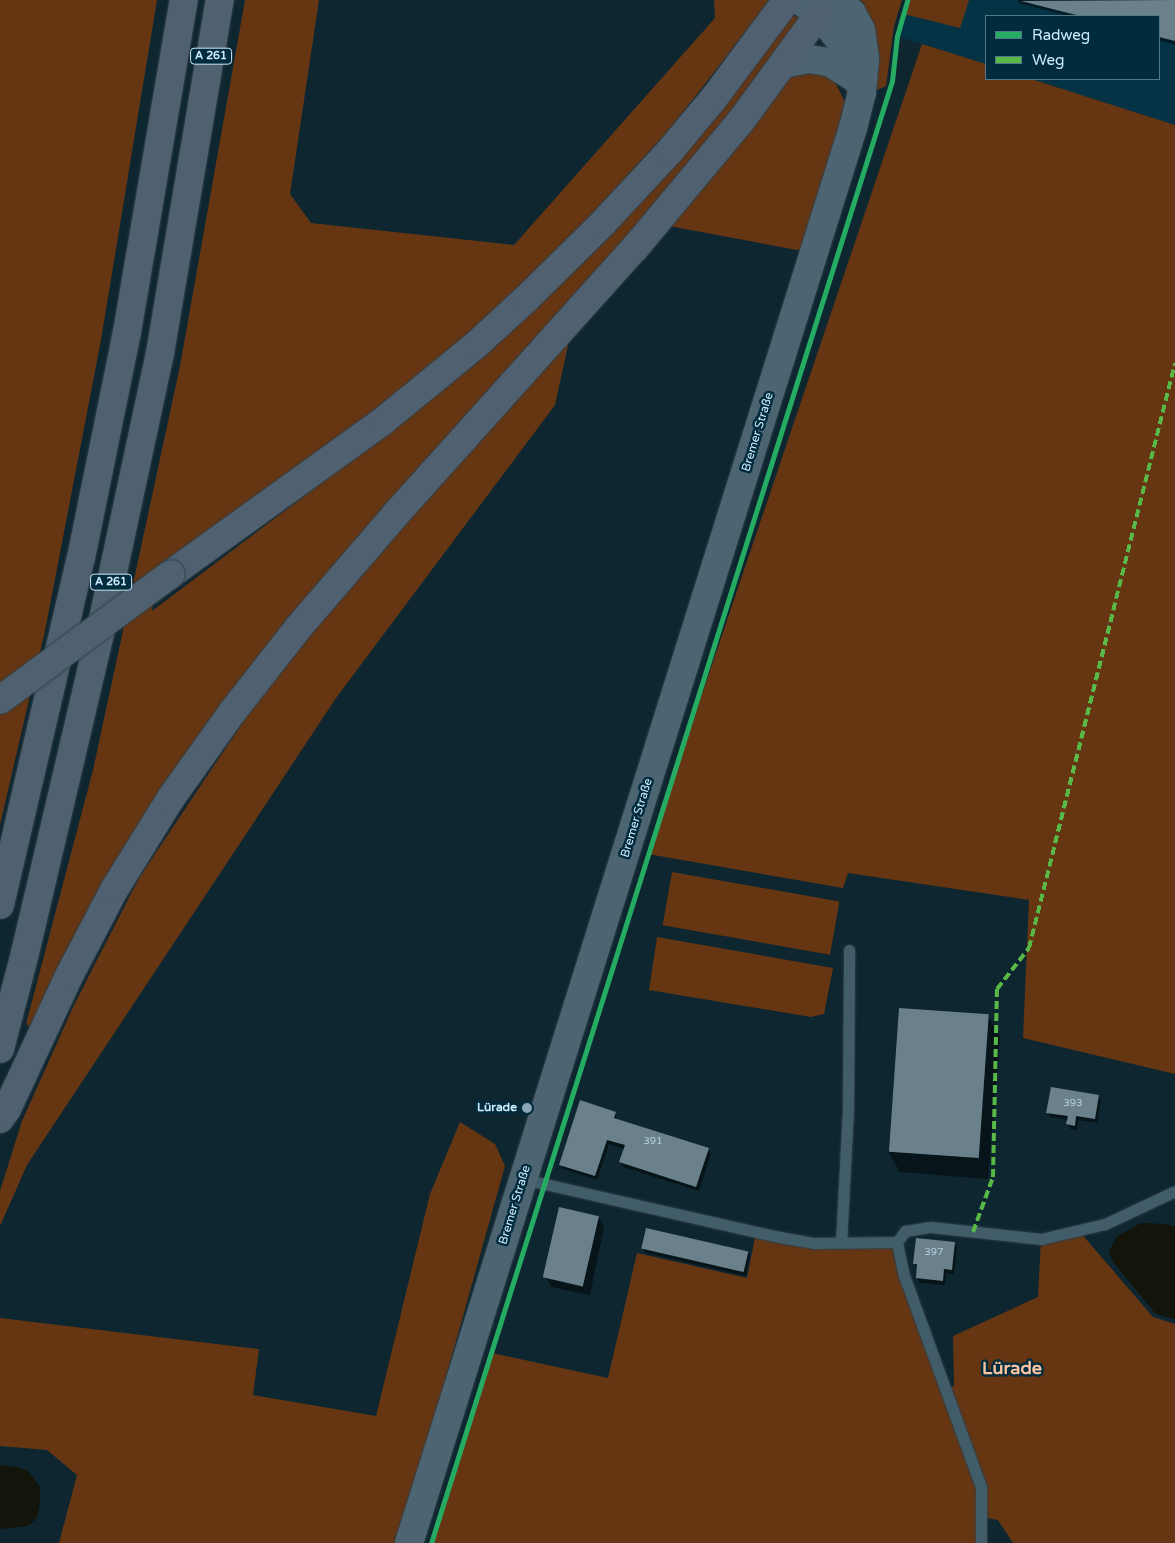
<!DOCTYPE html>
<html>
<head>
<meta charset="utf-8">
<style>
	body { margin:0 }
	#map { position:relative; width:1175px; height:1543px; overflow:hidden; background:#0e2630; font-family:"Varela Round",sans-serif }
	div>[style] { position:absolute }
	.built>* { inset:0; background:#043346 }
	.green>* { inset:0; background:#663613; transform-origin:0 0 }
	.water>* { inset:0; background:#13150a }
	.shadow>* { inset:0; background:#0007 }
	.building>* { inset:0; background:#6a818b; transform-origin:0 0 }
	.roads { filter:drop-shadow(0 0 1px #2f4048) drop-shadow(0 0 1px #2f4048) }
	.lane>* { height:11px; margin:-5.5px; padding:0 5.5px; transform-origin:5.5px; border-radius:5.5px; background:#425d6a }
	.secondary>* { height:28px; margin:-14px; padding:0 14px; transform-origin:14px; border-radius:14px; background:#4d6573 }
	.highway>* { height:28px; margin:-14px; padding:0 14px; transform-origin:14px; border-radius:14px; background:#4f6071 }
	.bridges { filter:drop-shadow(0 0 1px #2f4048) drop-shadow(0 0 1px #2f4048) }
	.highway-bridge>* { height:28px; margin:-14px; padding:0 14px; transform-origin:14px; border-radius:14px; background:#4f6071 }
	.quiet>* { height:4px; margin-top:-2px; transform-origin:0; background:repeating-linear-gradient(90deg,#58b947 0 8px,transparent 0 12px) }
	.cycleway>* { height:5px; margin:-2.5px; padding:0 2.5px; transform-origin:2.5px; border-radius:2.5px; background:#26ab63 }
	.dots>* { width:14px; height:14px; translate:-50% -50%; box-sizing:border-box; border:2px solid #002c3e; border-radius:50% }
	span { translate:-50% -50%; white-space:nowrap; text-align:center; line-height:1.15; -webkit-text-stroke:5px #002c3e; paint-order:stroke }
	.number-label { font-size:10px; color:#b5d0df }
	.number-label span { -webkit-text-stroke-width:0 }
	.shield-label span { padding:1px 4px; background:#002c3e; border:1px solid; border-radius:4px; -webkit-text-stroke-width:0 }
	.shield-label { font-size:11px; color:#ceebfb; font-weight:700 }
	.street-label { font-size:12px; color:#ceebfb }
	.poi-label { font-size:12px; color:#ceebfb; font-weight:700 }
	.right { translate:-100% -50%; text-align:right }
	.district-label { font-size:18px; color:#fdc4a2; font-weight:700 }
	.legend { position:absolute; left:985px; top:15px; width:175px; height:65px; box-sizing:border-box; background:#002c3e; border:1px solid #52788a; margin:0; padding:6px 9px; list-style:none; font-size:15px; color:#ceebfb }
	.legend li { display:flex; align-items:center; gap:10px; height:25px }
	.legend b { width:25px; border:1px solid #52788a }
</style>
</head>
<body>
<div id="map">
	<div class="built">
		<div style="clip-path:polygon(909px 0,1175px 0,1175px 125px,1031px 79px,1159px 79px,1159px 16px,986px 16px,986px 64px,897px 36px)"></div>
	</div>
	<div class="green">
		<div style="clip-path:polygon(0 0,157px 0,101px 340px,45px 631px,0 825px)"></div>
		<div style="clip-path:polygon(245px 0,319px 0,290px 194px,311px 223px,514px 245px,715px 18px,714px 0,770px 0,670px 129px,561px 248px,464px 339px,368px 418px,157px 569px,152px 611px,369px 447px,784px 21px,793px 16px,799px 17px,800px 22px,709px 145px,317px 588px,33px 1028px,26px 1024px,93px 770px,180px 366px)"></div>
		<div style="clip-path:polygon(860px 0,902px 0,894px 26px,886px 86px,877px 90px,877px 55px,860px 6px)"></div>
		<div style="clip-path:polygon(909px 0,969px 0,960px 28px,904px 14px)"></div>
		<div style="clip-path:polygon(922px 44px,986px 64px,986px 79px,1031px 79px,1175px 125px,1175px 1074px,1023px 1038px,1029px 900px,848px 873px,843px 888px,648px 854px)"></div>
		<div style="clip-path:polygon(812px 69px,833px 78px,845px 102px,842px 126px,802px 251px,669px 226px,784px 81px,797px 71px)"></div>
		<div style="clip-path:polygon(570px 336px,555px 405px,336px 698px,27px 1165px,0 1226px,0 1191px,22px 1121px,74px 1005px,139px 878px,277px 671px)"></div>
		<div style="left:672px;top:872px;width:170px;height:54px;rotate:10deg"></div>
		<div style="clip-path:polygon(657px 937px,833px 968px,824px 1014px,811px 1017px,649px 990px)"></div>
		<div style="clip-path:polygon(460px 1122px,495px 1144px,505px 1166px,429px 1438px,396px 1543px,59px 1543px,77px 1475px,47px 1450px,0 1446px,0 1318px,259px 1349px,253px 1395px,376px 1416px,430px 1194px)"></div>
		<div style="clip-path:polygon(1079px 1231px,1153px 1317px,1175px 1324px,1175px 1543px,1013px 1543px,998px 1520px,981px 1517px,981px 1543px,432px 1543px,492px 1353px,608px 1378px,637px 1253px,747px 1278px,756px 1232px,774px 1236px,897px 1242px,980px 1503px,945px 1389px,954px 1386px,953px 1336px,1038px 1297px,1041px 1239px)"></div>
	</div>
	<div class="water">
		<div style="clip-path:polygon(1141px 1223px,1166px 1224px,1175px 1227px,1175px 1319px,1156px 1314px,1113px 1262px,1109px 1251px,1117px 1236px)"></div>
		<div style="clip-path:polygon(0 1465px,18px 1467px,28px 1471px,40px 1487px,40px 1503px,37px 1518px,28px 1526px,0 1529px)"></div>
	</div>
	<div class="shadow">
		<div style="clip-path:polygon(1017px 0,1175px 0,1175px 45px,1159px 40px,1159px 16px,1068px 16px,1019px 3px)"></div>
		<div style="clip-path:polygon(988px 1016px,1000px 1037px,988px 1179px,900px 1172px,888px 1152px)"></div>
		<div style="clip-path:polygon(1099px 1096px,1101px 1101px,1097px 1123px,1078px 1120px,1077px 1130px,1070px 1129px,1068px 1120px,1050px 1117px,1048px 1113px)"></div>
		<div style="clip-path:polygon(615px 1113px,617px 1120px,708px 1149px,711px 1154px,699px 1191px,623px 1167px,620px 1162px,625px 1149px,609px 1144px,597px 1180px,563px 1169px,560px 1164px)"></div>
		<div style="clip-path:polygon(599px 1217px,604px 1227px,590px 1295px,551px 1287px,546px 1277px)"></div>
		<div style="clip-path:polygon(954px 1243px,957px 1247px,954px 1274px,946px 1273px,945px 1285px,920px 1283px,917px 1278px,918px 1268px,915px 1263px)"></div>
		<div style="clip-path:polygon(643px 1249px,747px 1252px,750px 1256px,746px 1276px,646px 1253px)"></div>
	</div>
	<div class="building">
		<div style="clip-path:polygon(1175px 0,1175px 41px,1159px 37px,1159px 16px,1080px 16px,1021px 1px)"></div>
		<div style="left:899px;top:1008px;width:90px;height:144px;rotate:4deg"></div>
		<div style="clip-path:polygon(1051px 1087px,1099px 1095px,1095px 1119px,1076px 1116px,1075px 1126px,1066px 1124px,1068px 1116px,1046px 1113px)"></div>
		<div style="clip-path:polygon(580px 1100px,616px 1112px,614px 1118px,709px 1148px,696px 1187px,619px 1162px,625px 1145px,607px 1140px,595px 1176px,559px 1165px)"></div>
		<div style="left:559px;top:1207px;width:41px;height:72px;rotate:13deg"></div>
		<div style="left:646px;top:1228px;width:105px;height:21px;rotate:13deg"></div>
		<div style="clip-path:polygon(916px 1238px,955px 1242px,952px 1270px,944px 1269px,943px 1281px,916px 1278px,917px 1264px,913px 1264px)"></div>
	</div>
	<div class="roads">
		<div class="lane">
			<div style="left:523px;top:1179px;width:257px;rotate:12.8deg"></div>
			<div style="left:774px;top:1236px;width:41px;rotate:9.9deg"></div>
			<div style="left:814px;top:1243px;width:83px;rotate:-0.7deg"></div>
			<div style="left:841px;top:1243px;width:135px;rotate:-87deg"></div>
			<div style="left:848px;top:1108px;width:158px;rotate:-89.6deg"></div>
			<div style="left:981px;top:1543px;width:56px;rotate:-90deg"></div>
			<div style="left:981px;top:1487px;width:225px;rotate:-110deg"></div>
			<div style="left:904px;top:1276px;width:35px;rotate:-102deg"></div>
			<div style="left:897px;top:1242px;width:14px;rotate:-54deg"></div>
			<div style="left:905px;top:1231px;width:26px;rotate:-9deg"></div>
			<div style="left:931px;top:1227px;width:111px;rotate:6.2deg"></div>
			<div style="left:1041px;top:1239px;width:66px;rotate:-13.2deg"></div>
			<div style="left:1105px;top:1224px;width:77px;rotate:-25.2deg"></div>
		</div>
		<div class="secondary">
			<div style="left:799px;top:0;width:24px;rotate:35deg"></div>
			<div style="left:819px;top:14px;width:34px;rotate:52deg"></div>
			<div style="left:840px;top:41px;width:24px;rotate:60deg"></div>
			<div style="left:852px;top:62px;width:21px;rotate:73deg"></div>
			<div style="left:783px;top:64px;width:26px;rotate:-11deg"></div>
			<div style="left:809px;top:59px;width:20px;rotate:9deg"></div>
			<div style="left:829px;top:62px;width:34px;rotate:32deg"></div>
			<div style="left:409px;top:1543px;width:1483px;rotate:-72.58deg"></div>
			<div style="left:853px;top:128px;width:36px;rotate:-76deg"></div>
			<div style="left:862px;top:93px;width:35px;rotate:-85deg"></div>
			<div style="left:865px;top:58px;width:28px;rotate:-98deg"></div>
			<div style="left:861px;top:30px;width:19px;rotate:-118deg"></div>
			<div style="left:852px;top:13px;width:20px;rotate:-139deg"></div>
		</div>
		<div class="highway">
			<div style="left:171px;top:574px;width:261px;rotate:-35.8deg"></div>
			<div style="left:383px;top:421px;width:122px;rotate:-39.3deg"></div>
			<div style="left:477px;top:344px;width:67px;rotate:-42.6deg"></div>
			<div style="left:526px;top:299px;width:107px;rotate:-44.6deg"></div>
			<div style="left:602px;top:224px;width:98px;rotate:-47.1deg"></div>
			<div style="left:669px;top:152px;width:70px;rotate:-50.2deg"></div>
			<div style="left:714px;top:98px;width:122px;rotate:-53.3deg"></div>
			<div style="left:0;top:905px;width:356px;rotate:-76.9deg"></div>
			<div style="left:81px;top:558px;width:231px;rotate:-78.5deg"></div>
			<div style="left:127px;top:332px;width:337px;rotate:-80.3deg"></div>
			<div style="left:0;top:1049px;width:99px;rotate:-75.4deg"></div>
			<div style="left:25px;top:953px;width:329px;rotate:-76.8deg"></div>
			<div style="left:100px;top:633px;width:286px;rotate:-77.9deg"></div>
			<div style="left:160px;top:353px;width:358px;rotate:-80.4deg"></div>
			<div style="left:0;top:1119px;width:12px;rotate:-55deg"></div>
			<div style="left:7px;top:1109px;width:147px;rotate:-65deg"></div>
			<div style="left:69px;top:976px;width:97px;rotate:-62.4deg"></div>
			<div style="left:114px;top:890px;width:108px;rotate:-58.2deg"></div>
			<div style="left:171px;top:798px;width:107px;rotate:-54.5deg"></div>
			<div style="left:233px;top:711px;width:105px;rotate:-51.9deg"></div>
			<div style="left:298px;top:628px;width:150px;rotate:-49.3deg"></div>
			<div style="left:396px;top:514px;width:358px;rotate:-48.1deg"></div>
			<div style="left:635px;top:248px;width:165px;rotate:-50.2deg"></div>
			<div style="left:741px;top:121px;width:132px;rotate:-53.9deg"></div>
		</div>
	</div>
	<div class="bridges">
		<div class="highway-bridge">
			<div style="left:0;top:700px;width:212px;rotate:-36.4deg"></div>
		</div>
	</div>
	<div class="quiet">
		<div style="left:973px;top:1232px;width:59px;rotate:-70deg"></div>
		<div style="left:993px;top:1177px;width:188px;rotate:-88.8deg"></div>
		<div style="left:997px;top:989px;width:52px;rotate:-52deg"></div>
		<div style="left:1029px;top:948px;width:603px;rotate:-75.99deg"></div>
	</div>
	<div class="cycleway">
		<div style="left:431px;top:1543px;width:1533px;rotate:-72.5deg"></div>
		<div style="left:892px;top:81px;width:45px;rotate:-83.7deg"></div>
		<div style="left:897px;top:36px;width:37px;rotate:-74deg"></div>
	</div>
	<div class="dots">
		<div style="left:527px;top:1108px;background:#8ba6b4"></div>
	</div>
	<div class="number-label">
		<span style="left:1073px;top:1104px">393</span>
		<span style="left:653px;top:1142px">391</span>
		<span style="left:934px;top:1253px">397</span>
	</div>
	<div class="shield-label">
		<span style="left:211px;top:56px">A 261</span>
		<span style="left:111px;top:582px">A 261</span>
	</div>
	<div class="street-label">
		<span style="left:758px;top:432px;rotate:-73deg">Bremer Straße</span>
		<span style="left:637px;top:818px;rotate:-73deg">Bremer Straße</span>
		<span style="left:515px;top:1205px;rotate:-73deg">Bremer Straße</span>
	</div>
	<div class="poi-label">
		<span class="right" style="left:517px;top:1108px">Lürade</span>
	</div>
	<div class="district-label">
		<span style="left:1012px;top:1368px">Lürade</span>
	</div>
	<ul class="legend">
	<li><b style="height:6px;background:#26ab63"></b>Radweg</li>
	<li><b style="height:6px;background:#58b947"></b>Weg</li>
	</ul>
</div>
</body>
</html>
